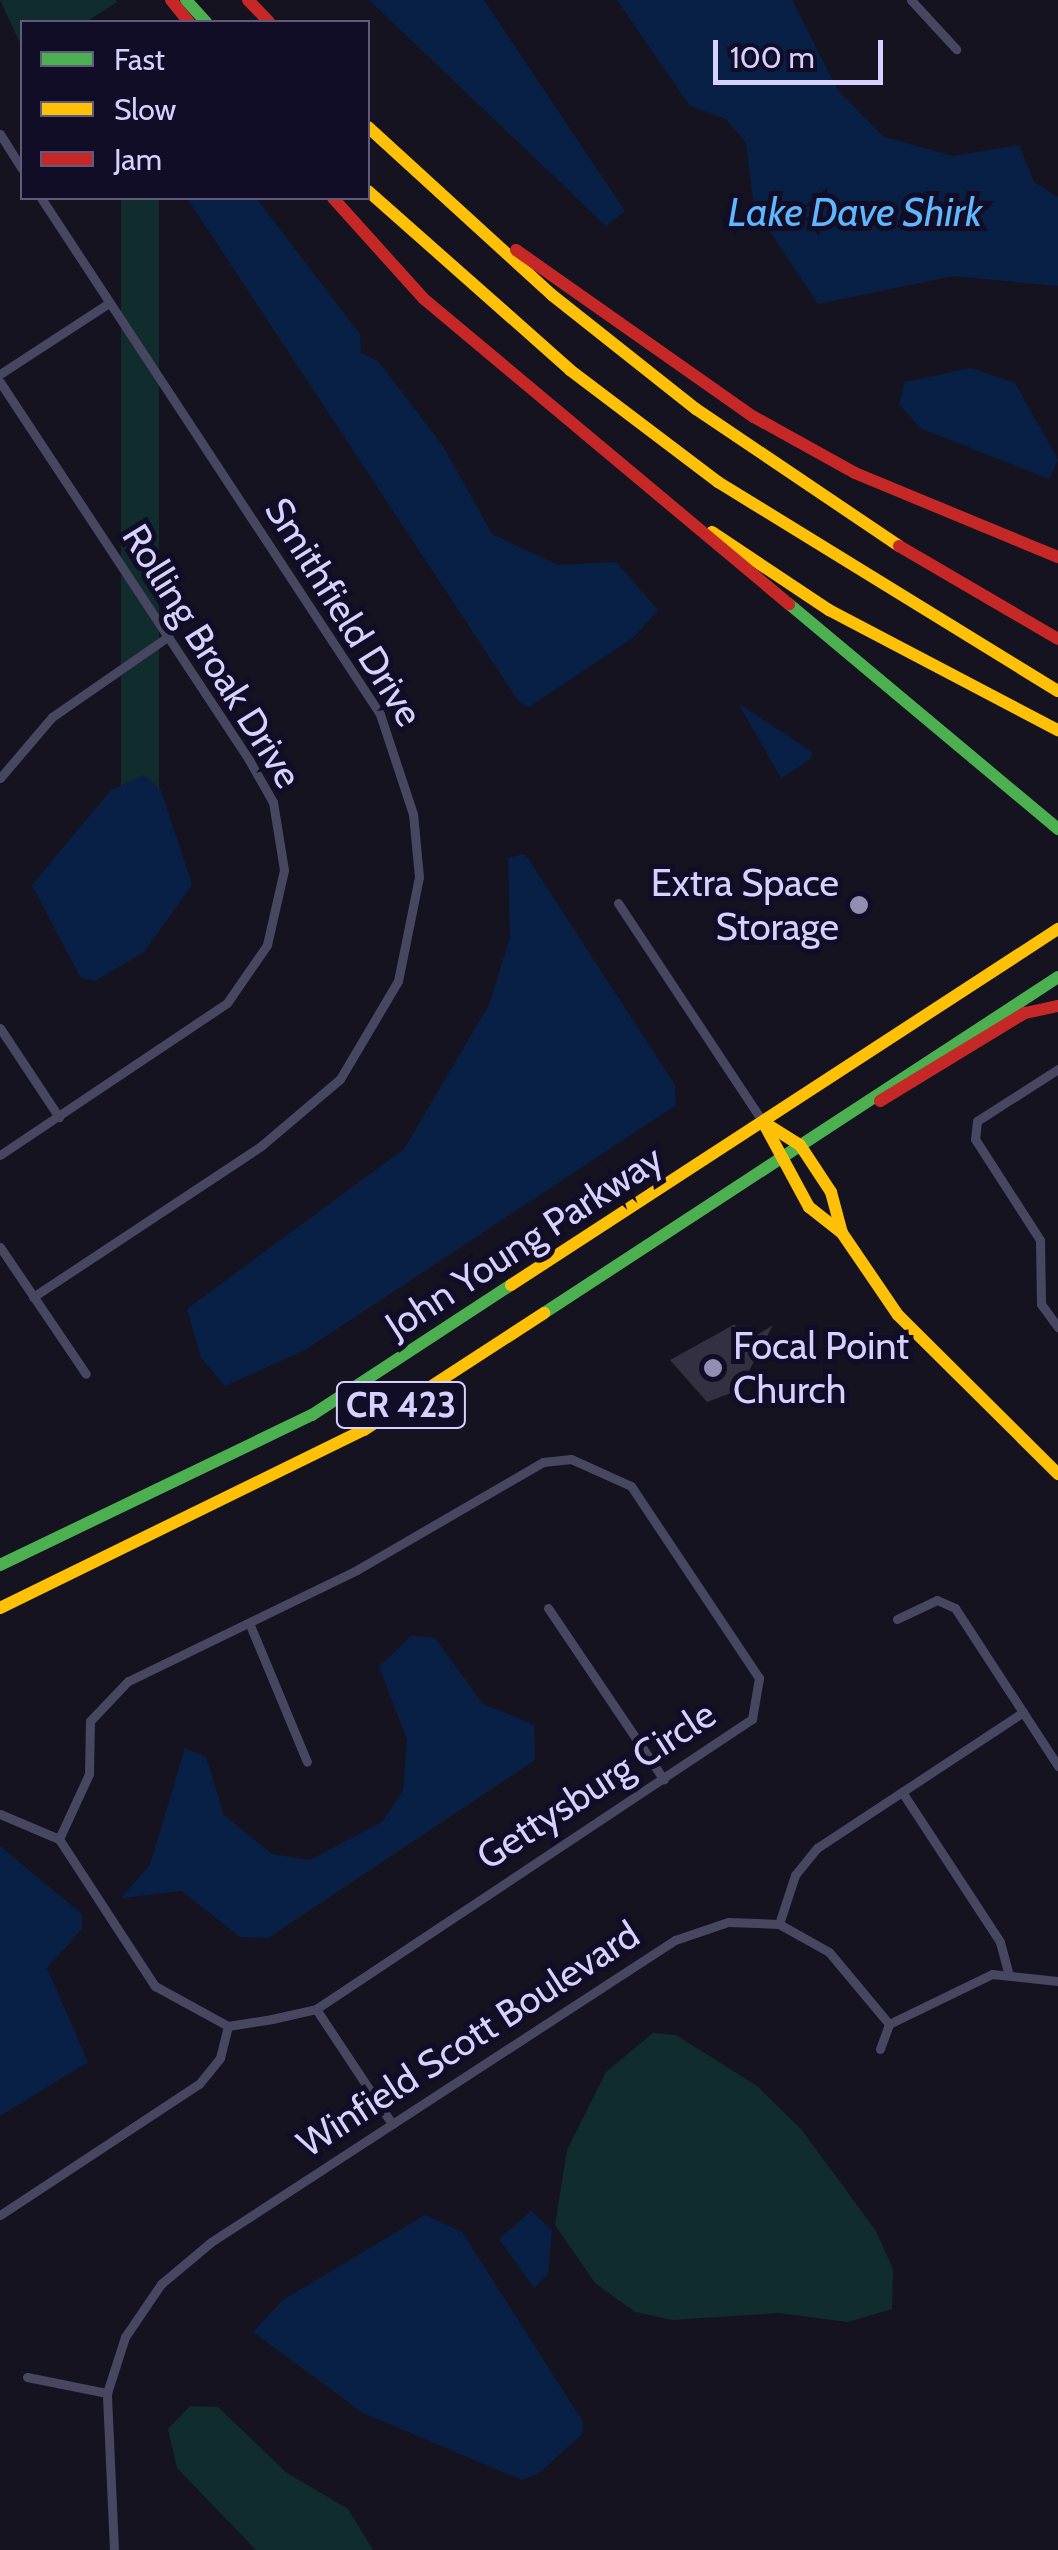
<!DOCTYPE html>
<html>
<head>
<meta charset="utf-8">
<style>
	body { margin:0 }
	#map { position:relative; width:1058px; height:2550px; overflow:hidden; background:#151320; font-family:Cabin,sans-serif }
	div>[style] { position:absolute }
	.green>* { inset:0; background:#102c2d; transform-origin:0 0 }
	.water>* { inset:0; background:#092046 }
	.building>* { inset:0; background:#333042 }
	.street>* { height:9px; margin:-4.5px; padding:0 4.5px; transform-origin:4.5px; border-radius:4.5px; background:#474761 }
	.fast>* { height:12px; margin:-6px; padding:0 6px; transform-origin:6px; border-radius:6px; background:#4caf50 }
	.slow>* { height:12px; margin:-6px; padding:0 6px; transform-origin:6px; border-radius:6px; background:#ffc107 }
	.jam>* { height:12px; margin:-6px; padding:0 6px; transform-origin:6px; border-radius:6px; background:#c62828 }
	.dots>* { width:28px; height:28px; translate:-50% -50%; box-sizing:border-box; border:5px solid #110d26; border-radius:50% }
	span { translate:-50% -50%; white-space:nowrap; text-align:center; line-height:1.15; -webkit-text-stroke:10px #110d26; paint-order:stroke }
	.shield-label span { padding:2px 8px; background:#110d26; border:2px solid; border-radius:8px; -webkit-text-stroke-width:0 }
	.shield-label { font-size:35px; color:#d6d1ff; font-weight:700 }
	.street-label { font-size:38px; color:#d6d1ff }
	.poi-label { font-size:38px; color:#d6d1ff }
	.right { translate:-100% -50%; text-align:right }
	.left { translate:0 -50%; text-align:left }
	.water-label { font-size:40px; color:#5fb8ff; font-style:italic }
	.legend { position:absolute; left:20px; top:20px; width:350px; height:180px; box-sizing:border-box; background:#110d26; border:2px solid #605b7d; margin:0; padding:12px 18px; list-style:none; font-size:30px; color:#d6d1ff }
	.legend li { display:flex; align-items:center; gap:20px; height:50px }
	.legend b { width:50px; border:2px solid #605b7d }
	.scale { position:absolute; left:713px; top:40px; width:170px; height:45px; box-sizing:border-box; border:5px solid #d6d1ff; border-top:0; padding-left:12px; font-size:30px; line-height:35px; white-space:nowrap; color:#d6d1ff; -webkit-text-stroke:8px #110d26; paint-order:stroke }
</style>
</head>
<body>
<div id="map">
	<div class="green">
		<div style="clip-path:polygon(0 0,116px 0,117px 2px,86px 22px,22px 22px,22px 47px)"></div>
		<div style="left:121px;top:198px;width:38px;height:683px"></div>
		<div style="clip-path:polygon(653px 2033px,676px 2035px,757px 2086px,801px 2129px,876px 2231px,893px 2269px,892px 2309px,848px 2322px,778px 2313px,673px 2320px,635px 2312px,595px 2283px,555px 2225px,567px 2150px,606px 2072px)"></div>
		<div style="clip-path:polygon(190px 2406px,218px 2407px,287px 2473px,348px 2509px,373px 2550px,256px 2550px,177px 2468px,168px 2429px)"></div>
	</div>
	<div class="water">
		<div style="clip-path:polygon(369px 0,484px 0,625px 211px,606px 226px)"></div>
		<div style="clip-path:polygon(617px 0,792px 0,837px 89px,884px 137px,953px 156px,1019px 145px,1034px 182px,1058px 197px,1058px 286px,953px 276px,818px 304px,754px 207px,746px 143px,726px 119px,690px 106px)"></div>
		<div style="clip-path:polygon(187px 198px,256px 198px,360px 334px,361px 353px,378px 361px,443px 446px,492px 534px,558px 565px,616px 562px,658px 610px,634px 637px,529px 707px,519px 702px)"></div>
		<div style="clip-path:polygon(971px 368px,1015px 383px,1058px 460px,1049px 479px,920px 428px,899px 404px,905px 382px)"></div>
		<div style="clip-path:polygon(738px 703px,812px 752px,811px 759px,781px 778px)"></div>
		<div style="clip-path:polygon(144px 775px,161px 790px,192px 885px,144px 952px,95px 981px,80px 977px,32px 885px,111px 790px)"></div>
		<div style="clip-path:polygon(525px 854px,675px 1085px,676px 1105px,305px 1350px,225px 1386px,201px 1358px,187px 1309px,404px 1149px,489px 1005px,510px 937px,508px 858px)"></div>
		<div style="clip-path:polygon(411px 1636px,435px 1638px,483px 1704px,534px 1725px,535px 1760px,268px 1938px,240px 1937px,182px 1891px,121px 1898px,150px 1865px,185px 1748px,206px 1757px,224px 1815px,272px 1854px,310px 1860px,382px 1822px,403px 1791px,407px 1739px,379px 1667px)"></div>
		<div style="clip-path:polygon(0 1846px,82px 1914px,82px 1929px,47px 1968px,88px 2062px,0 2116px)"></div>
		<div style="clip-path:polygon(531px 2211px,552px 2230px,548px 2274px,534px 2288px,499px 2239px)"></div>
		<div style="clip-path:polygon(425px 2215px,462px 2232px,583px 2422px,582px 2434px,539px 2473px,522px 2480px,363px 2413px,253px 2332px,283px 2300px)"></div>
	</div>
	<div class="building">
		<div style="clip-path:polygon(735px 1324px,738px 1347px,773px 1325px,739px 1390px,707px 1402px,670px 1360px)"></div>
	</div>
	<div class="street">
		<div style="left:911px;top:0;width:67px;rotate:47.4deg"></div>
		<div style="left:0;top:134px;width:41px;rotate:57.8deg"></div>
		<div style="left:0;top:374px;width:130px;rotate:-33.1deg"></div>
		<div style="left:0;top:382px;width:453px;rotate:56.6deg"></div>
		<div style="left:249px;top:760px;width:48px;rotate:60.3deg"></div>
		<div style="left:273px;top:802px;width:69px;rotate:80.8deg"></div>
		<div style="left:284px;top:870px;width:77px;rotate:102.8deg"></div>
		<div style="left:267px;top:945px;width:70px;rotate:124.6deg"></div>
		<div style="left:227px;top:1003px;width:273px;rotate:146.2deg"></div>
		<div style="left:0;top:778px;width:80px;rotate:-49.6deg"></div>
		<div style="left:52px;top:717px;width:142px;rotate:-34.7deg"></div>
		<div style="left:618px;top:903px;width:263px;rotate:56.5deg"></div>
		<div style="left:0;top:1028px;width:107px;rotate:56.5deg"></div>
		<div style="left:1058px;top:1069px;width:96px;rotate:147.3deg"></div>
		<div style="left:977px;top:1121px;width:18px;rotate:96deg"></div>
		<div style="left:975px;top:1139px;width:120px;rotate:57.2deg"></div>
		<div style="left:1040px;top:1240px;width:64px;rotate:89.1deg"></div>
		<div style="left:1041px;top:1304px;width:29px;rotate:54deg"></div>
		<div style="left:0;top:1247px;width:153px;rotate:55.9deg"></div>
		<div style="left:33px;top:1297px;width:273px;rotate:-33.5deg"></div>
		<div style="left:261px;top:1146px;width:104px;rotate:-40.3deg"></div>
		<div style="left:340px;top:1079px;width:114px;rotate:-59.4deg"></div>
		<div style="left:398px;top:981px;width:106px;rotate:-78.6deg"></div>
		<div style="left:419px;top:877px;width:63px;rotate:-95.4deg"></div>
		<div style="left:413px;top:814px;width:105px;rotate:-108.3deg"></div>
		<div style="left:380px;top:714px;width:617px;rotate:-123.3deg"></div>
		<div style="left:548px;top:1608px;width:207px;rotate:56deg"></div>
		<div style="left:897px;top:1619px;width:44px;rotate:-25.4deg"></div>
		<div style="left:937px;top:1600px;width:20px;rotate:24deg"></div>
		<div style="left:955px;top:1608px;width:189px;rotate:56.9deg"></div>
		<div style="left:250px;top:1625px;width:148px;rotate:67.4deg"></div>
		<div style="left:902px;top:1792px;width:179px;rotate:56.8deg"></div>
		<div style="left:1000px;top:1942px;width:30px;rotate:75deg"></div>
		<div style="left:0;top:1814px;width:64px;rotate:23deg"></div>
		<div style="left:59px;top:1839px;width:176px;rotate:56.9deg"></div>
		<div style="left:155px;top:1986px;width:83px;rotate:28.7deg"></div>
		<div style="left:228px;top:2026px;width:45px;rotate:-9deg"></div>
		<div style="left:272px;top:2019px;width:45px;rotate:-12.8deg"></div>
		<div style="left:316px;top:2009px;width:524px;rotate:-33.63deg"></div>
		<div style="left:752px;top:1719px;width:42px;rotate:-80.3deg"></div>
		<div style="left:759px;top:1678px;width:231px;rotate:-123.7deg"></div>
		<div style="left:631px;top:1486px;width:66px;rotate:-155.8deg"></div>
		<div style="left:571px;top:1459px;width:28px;rotate:174deg"></div>
		<div style="left:543px;top:1462px;width:215px;rotate:149.9deg"></div>
		<div style="left:357px;top:1570px;width:254px;rotate:154.1deg"></div>
		<div style="left:128px;top:1681px;width:55px;rotate:133.5deg"></div>
		<div style="left:90px;top:1721px;width:53px;rotate:91.1deg"></div>
		<div style="left:89px;top:1774px;width:72px;rotate:114.8deg"></div>
		<div style="left:779px;top:1924px;width:52px;rotate:-71.9deg"></div>
		<div style="left:795px;top:1875px;width:35px;rotate:-51deg"></div>
		<div style="left:817px;top:1848px;width:247px;rotate:-33.4deg"></div>
		<div style="left:316px;top:2009px;width:138px;rotate:56.5deg"></div>
		<div style="left:880px;top:2049px;width:27px;rotate:-70deg"></div>
		<div style="left:0;top:2215px;width:238px;rotate:-33.4deg"></div>
		<div style="left:199px;top:2084px;width:33px;rotate:-51deg"></div>
		<div style="left:220px;top:2058px;width:33px;rotate:-76deg"></div>
		<div style="left:27px;top:2377px;width:82px;rotate:11.3deg"></div>
		<div style="left:114px;top:2550px;width:157px;rotate:-92.6deg"></div>
		<div style="left:107px;top:2393px;width:59px;rotate:-72.2deg"></div>
		<div style="left:125px;top:2337px;width:64px;rotate:-55.8deg"></div>
		<div style="left:161px;top:2284px;width:65px;rotate:-40deg"></div>
		<div style="left:211px;top:2242px;width:554px;rotate:-33.06deg"></div>
		<div style="left:675px;top:1940px;width:56px;rotate:-18.8deg"></div>
		<div style="left:728px;top:1922px;width:51px;rotate:2.2deg"></div>
		<div style="left:779px;top:1924px;width:57px;rotate:29.2deg"></div>
		<div style="left:829px;top:1952px;width:94px;rotate:50.2deg"></div>
		<div style="left:889px;top:2024px;width:114px;rotate:-25.9deg"></div>
		<div style="left:992px;top:1974px;width:66px;rotate:6.1deg"></div>
	</div>
	<div class="fast">
		<div style="left:186px;top:0;width:30px;rotate:48deg"></div>
		<div style="left:789px;top:604px;width:351px;rotate:39.9deg"></div>
		<div style="left:544px;top:1313px;width:614px;rotate:-33.17deg"></div>
		<div style="left:0;top:1565px;width:346px;rotate:-25.7deg"></div>
		<div style="left:312px;top:1415px;width:238px;rotate:-33.2deg"></div>
	</div>
	<div class="slow">
		<div style="left:368px;top:127px;width:249px;rotate:42.4deg"></div>
		<div style="left:552px;top:295px;width:184px;rotate:38.4deg"></div>
		<div style="left:696px;top:409px;width:245px;rotate:34deg"></div>
		<div style="left:368px;top:191px;width:270px;rotate:41.5deg"></div>
		<div style="left:570px;top:370px;width:186px;rotate:37.1deg"></div>
		<div style="left:718px;top:482px;width:399px;rotate:31.6deg"></div>
		<div style="left:712px;top:532px;width:141px;rotate:33.7deg"></div>
		<div style="left:829px;top:610px;width:259px;rotate:27.7deg"></div>
		<div style="left:763px;top:1122px;width:97px;rotate:61.6deg"></div>
		<div style="left:809px;top:1207px;width:42px;rotate:38.2deg"></div>
		<div style="left:842px;top:1233px;width:99px;rotate:55.7deg"></div>
		<div style="left:898px;top:1315px;width:226px;rotate:44.8deg"></div>
		<div style="left:765px;top:1123px;width:41px;rotate:32.2deg"></div>
		<div style="left:800px;top:1145px;width:56px;rotate:56.6deg"></div>
		<div style="left:831px;top:1192px;width:42px;rotate:75deg"></div>
		<div style="left:511px;top:1285px;width:653px;rotate:-33.06deg"></div>
		<div style="left:0;top:1608px;width:405px;rotate:-26.1deg"></div>
		<div style="left:364px;top:1430px;width:215px;rotate:-33deg"></div>
	</div>
	<div class="jam">
		<div style="left:171px;top:0;width:28px;rotate:51deg"></div>
		<div style="left:248px;top:0;width:30px;rotate:46deg"></div>
		<div style="left:333px;top:198px;width:136px;rotate:48deg"></div>
		<div style="left:424px;top:299px;width:476px;rotate:39.9deg"></div>
		<div style="left:516px;top:250px;width:291px;rotate:35.1deg"></div>
		<div style="left:754px;top:417px;width:115px;rotate:29deg"></div>
		<div style="left:855px;top:473px;width:220px;rotate:22.5deg"></div>
		<div style="left:899px;top:546px;width:184px;rotate:30.3deg"></div>
		<div style="left:880px;top:1101px;width:170px;rotate:-31.3deg"></div>
		<div style="left:1025px;top:1013px;width:34px;rotate:-12deg"></div>
	</div>
	<div class="dots">
		<div style="left:859px;top:905px;background:#928eb1"></div>
		<div style="left:713px;top:1368px;background:#928eb1"></div>
	</div>
	<div class="shield-label">
		<span style="left:401px;top:1405px">CR 423</span>
	</div>
	<div class="street-label">
		<span style="left:344px;top:612px;rotate:58deg">Smithfield Drive</span>
		<span style="left:212px;top:656px;rotate:58deg">Rolling Broak Drive</span>
		<span style="left:524px;top:1242px;rotate:-33deg">John Young Parkway</span>
		<span style="left:596px;top:1785px;rotate:-33deg">Gettysburg Circle</span>
		<span style="left:468px;top:2039px;rotate:-33deg">Winfield Scott Boulevard</span>
	</div>
	<div class="poi-label">
		<span class="right" style="left:839px;top:905px">Extra Space<br>Storage</span>
		<span class="left" style="left:733px;top:1368px">Focal Point<br>Church</span>
	</div>
	<div class="water-label">
		<span style="left:855px;top:212px">Lake Dave Shirk</span>
	</div>
	<ul class="legend">
	<li><b style="height:12px;background:#4caf50"></b>Fast</li>
	<li><b style="height:12px;background:#ffc107"></b>Slow</li>
	<li><b style="height:12px;background:#c62828"></b>Jam</li>
	</ul>
	<div class="scale">100 m</div>
</div>
</body>
</html>
